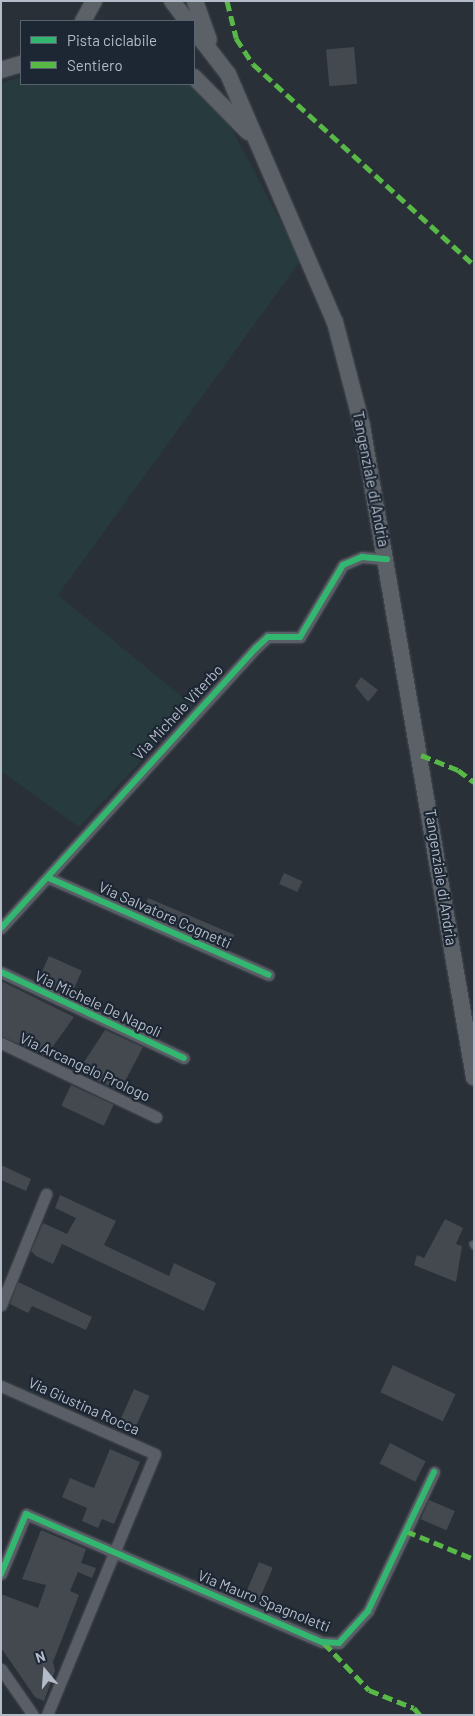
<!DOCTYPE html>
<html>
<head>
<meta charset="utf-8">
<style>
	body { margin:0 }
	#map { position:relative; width:475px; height:1716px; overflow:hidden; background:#2a3038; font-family:Barlow,sans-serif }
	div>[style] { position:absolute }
	.green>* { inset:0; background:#273a3e }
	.building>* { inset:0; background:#444950; transform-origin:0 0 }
	.roads { filter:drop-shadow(0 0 1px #484c53) drop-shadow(0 0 1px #484c53) }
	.lane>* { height:5.5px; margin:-2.75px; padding:0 2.75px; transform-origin:2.75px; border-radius:2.75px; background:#5a5e66 }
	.street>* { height:11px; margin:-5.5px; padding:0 5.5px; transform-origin:5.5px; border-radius:5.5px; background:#5a5e66 }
	.primary>* { height:16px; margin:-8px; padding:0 8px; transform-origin:8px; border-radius:8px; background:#5c6168 }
	.quiet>* { height:5px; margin-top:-2.5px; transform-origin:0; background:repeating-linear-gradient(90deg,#58b947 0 10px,transparent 0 15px) }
	.cycleway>* { height:6px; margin:-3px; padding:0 3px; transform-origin:3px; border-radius:3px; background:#33b770 }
	span { translate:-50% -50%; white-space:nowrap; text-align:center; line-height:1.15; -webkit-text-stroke:4.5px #1d2633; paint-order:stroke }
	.street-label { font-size:15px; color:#b4bcc9 }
	.frame { position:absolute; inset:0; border:2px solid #b4bcc9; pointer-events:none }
	.legend { position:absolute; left:20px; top:20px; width:175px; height:65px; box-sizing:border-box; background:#1d2633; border:1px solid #59626f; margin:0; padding:6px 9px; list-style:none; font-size:15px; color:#b4bcc9 }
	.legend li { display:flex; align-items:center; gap:10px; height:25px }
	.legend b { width:25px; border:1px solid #59626f }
	.north { position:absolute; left:20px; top:1646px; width:50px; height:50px; -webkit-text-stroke:4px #1d2633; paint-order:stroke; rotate:342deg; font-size:14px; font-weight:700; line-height:20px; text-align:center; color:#b4bcc9 }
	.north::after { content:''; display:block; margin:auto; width:18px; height:22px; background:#b4bcc9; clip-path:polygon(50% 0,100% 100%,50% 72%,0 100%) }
</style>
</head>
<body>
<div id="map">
	<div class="green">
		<div style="clip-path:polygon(21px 77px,21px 84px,194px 84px,226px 118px,301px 260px,58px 595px,193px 706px,79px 827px,1px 771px,1px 83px)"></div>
	</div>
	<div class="building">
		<div style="left:354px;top:47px;width:37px;height:28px;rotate:85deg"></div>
		<div style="clip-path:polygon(361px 677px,378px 690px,368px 702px,355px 686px)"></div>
		<div style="left:284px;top:873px;width:20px;height:12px;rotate:24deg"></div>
		<div style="left:148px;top:898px;width:94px;height:14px;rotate:23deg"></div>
		<div style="left:49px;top:956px;width:36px;height:27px;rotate:24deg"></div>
		<div style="clip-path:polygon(1px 981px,74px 1017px,46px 1056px,1px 1036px)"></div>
		<div style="clip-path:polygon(105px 1030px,143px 1047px,120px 1091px,78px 1071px)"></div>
		<div style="left:71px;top:1085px;width:47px;height:23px;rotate:25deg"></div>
		<div style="clip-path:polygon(1px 1165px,31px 1179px,26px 1191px,1px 1180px)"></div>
		<div style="clip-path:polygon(60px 1195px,116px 1221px,104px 1245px,169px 1276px,174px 1263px,216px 1283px,204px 1311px,62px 1244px,53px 1264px,36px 1256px,31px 1251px,43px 1223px,67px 1234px,76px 1218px,55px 1208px)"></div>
		<div style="clip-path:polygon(445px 1219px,463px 1228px,456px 1244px,462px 1246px,456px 1282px,414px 1265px,417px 1255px,424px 1258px)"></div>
		<div style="clip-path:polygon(18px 1282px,92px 1317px,86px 1330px,32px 1306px,28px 1313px,10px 1304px)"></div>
		<div style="left:393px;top:1365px;width:69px;height:30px;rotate:25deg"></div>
		<div style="left:134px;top:1389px;width:17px;height:35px;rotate:24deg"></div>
		<div style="left:390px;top:1443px;width:40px;height:23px;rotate:27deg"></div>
		<div style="clip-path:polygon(110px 1449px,140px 1462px,114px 1524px,102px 1519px,98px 1528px,82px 1521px,87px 1508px,62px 1497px,70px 1478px,94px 1488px)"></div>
		<div style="left:429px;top:1500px;width:28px;height:21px;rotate:23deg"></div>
		<div style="clip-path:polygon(41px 1530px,86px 1549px,81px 1563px,96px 1568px,92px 1578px,78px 1572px,70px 1591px,79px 1595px,53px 1662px,55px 1671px,44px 1701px,35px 1697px,1px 1648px,1px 1594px,38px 1608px,46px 1585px,22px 1579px)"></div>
		<div style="left:259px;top:1562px;width:15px;height:38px;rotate:23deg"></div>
	</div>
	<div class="roads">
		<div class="lane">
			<div style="left:473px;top:1244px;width:2px;rotate:63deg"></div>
		</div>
		<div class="street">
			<div style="left:49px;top:878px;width:240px;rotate:23.8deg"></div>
			<div style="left:1px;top:928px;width:379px;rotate:-47.7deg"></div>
			<div style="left:256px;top:648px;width:16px;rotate:-43deg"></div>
			<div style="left:268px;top:637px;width:32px"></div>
			<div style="left:300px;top:637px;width:84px;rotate:-59.2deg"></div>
			<div style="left:343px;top:565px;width:21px;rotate:-23deg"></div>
			<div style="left:362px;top:557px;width:25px;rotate:5deg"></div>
			<div style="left:1px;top:972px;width:202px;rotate:25.2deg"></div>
			<div style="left:1px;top:1043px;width:172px;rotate:25.5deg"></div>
			<div style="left:1px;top:1305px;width:120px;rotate:-67.9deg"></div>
			<div style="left:1px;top:1386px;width:168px;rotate:23.8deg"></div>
			<div style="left:155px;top:1454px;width:282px;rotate:112.5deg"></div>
			<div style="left:1px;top:1574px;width:65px;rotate:-67.4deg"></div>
			<div style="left:26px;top:1514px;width:322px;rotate:23.4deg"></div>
			<div style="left:322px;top:1642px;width:17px;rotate:3deg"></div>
			<div style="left:339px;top:1643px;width:43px;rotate:-47.8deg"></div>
			<div style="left:368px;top:1611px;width:154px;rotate:-64.6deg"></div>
			<div style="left:1px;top:1669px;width:56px;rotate:55.2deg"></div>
		</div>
		<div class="primary">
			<div style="left:172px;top:1px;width:25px;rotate:53deg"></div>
			<div style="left:195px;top:1px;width:41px;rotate:70.3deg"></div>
			<div style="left:83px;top:21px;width:23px;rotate:-61deg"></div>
			<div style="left:194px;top:30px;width:56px;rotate:52.3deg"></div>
			<div style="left:228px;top:74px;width:270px;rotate:66.7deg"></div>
			<div style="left:335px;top:322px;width:107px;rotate:75.4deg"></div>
			<div style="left:362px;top:426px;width:661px;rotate:80.24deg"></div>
			<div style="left:1px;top:70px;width:21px;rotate:-17deg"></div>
			<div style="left:194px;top:77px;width:77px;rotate:45.5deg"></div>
		</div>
	</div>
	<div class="quiet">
		<div style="left:227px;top:1px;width:38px;rotate:76deg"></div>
		<div style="left:236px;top:38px;width:31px;rotate:57deg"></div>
		<div style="left:253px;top:64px;width:299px;rotate:42.3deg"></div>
		<div style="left:421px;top:755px;width:40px;rotate:22deg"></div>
		<div style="left:458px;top:770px;width:20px;rotate:37deg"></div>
		<div style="left:406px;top:1531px;width:74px;rotate:22.4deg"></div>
		<div style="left:324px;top:1643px;width:65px;rotate:46.2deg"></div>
		<div style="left:369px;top:1690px;width:48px;rotate:21.8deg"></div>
		<div style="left:414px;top:1708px;width:9px;rotate:49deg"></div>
	</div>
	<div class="cycleway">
		<div style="left:49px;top:878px;width:240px;rotate:23.8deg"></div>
		<div style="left:1px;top:928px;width:379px;rotate:-47.7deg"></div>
		<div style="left:256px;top:648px;width:16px;rotate:-43deg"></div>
		<div style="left:268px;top:637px;width:32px"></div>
		<div style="left:300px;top:637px;width:84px;rotate:-59.2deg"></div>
		<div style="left:343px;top:565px;width:21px;rotate:-23deg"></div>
		<div style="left:362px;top:557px;width:25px;rotate:5deg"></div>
		<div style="left:1px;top:972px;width:202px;rotate:25.2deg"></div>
		<div style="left:1px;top:1574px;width:65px;rotate:-67.4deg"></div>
		<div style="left:26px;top:1514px;width:322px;rotate:23.4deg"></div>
		<div style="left:322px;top:1642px;width:17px;rotate:3deg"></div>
		<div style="left:339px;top:1643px;width:43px;rotate:-47.8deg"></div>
		<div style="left:368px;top:1611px;width:154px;rotate:-64.6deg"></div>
	</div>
	<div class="street-label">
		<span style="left:371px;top:479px;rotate:79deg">Tangenziale di Andria</span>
		<span style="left:178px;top:712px;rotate:-47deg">Via Michele Viterbo</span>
		<span style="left:441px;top:877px;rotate:81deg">Tangenziale di Andria</span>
		<span style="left:165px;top:915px;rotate:24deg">Via Salvatore Cognetti</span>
		<span style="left:98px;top:1004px;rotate:25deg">Via Michele De Napoli</span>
		<span style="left:85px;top:1067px;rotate:25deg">Via Arcangelo Prologo</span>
		<span style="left:84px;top:1406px;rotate:24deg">Via Giustina Rocca</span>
		<span style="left:264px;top:1601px;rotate:22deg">Via Mauro Spagnoletti</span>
	</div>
	<div class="frame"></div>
	<ul class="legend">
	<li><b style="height:6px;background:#33b770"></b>Pista ciclabile</li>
	<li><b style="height:6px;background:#58b947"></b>Sentiero</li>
	</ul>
	<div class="north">N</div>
</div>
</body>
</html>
